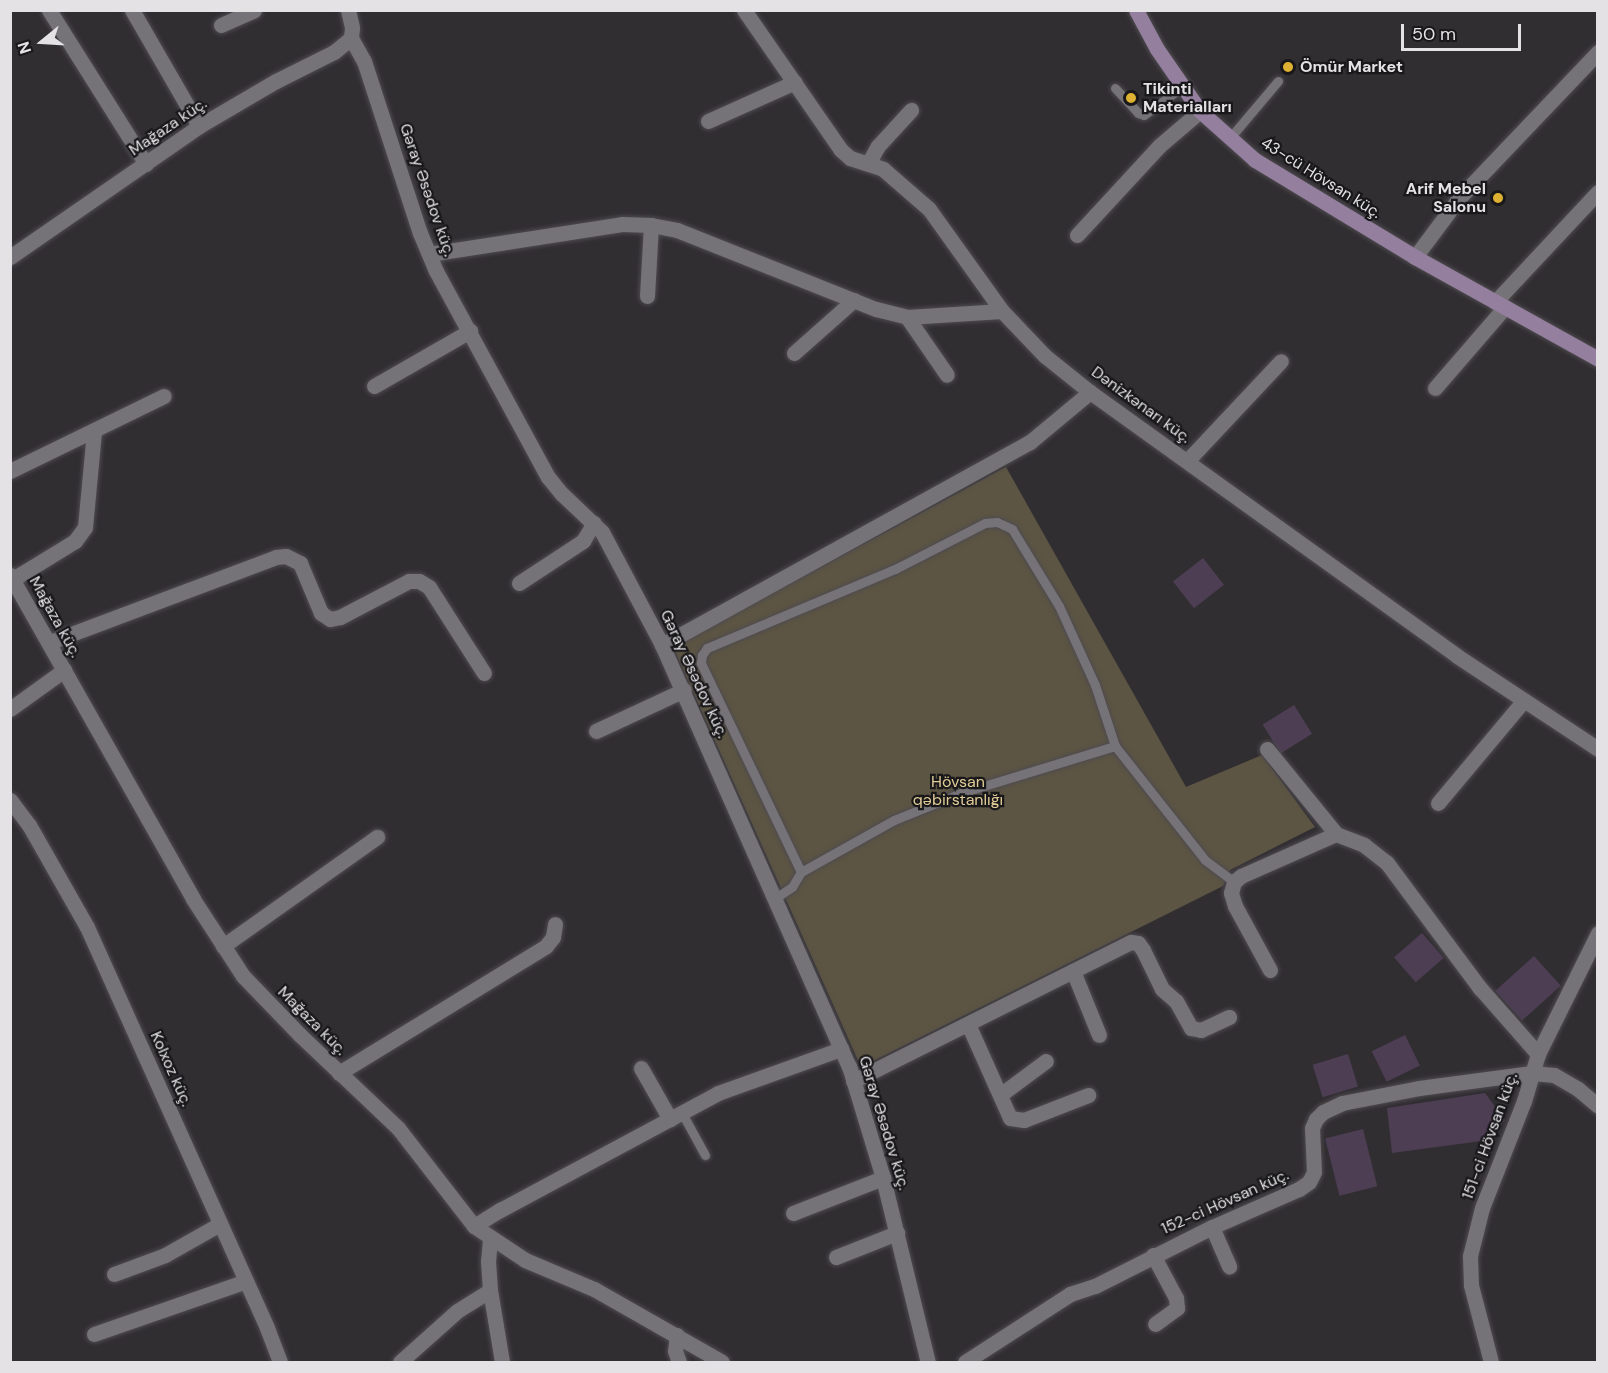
<!DOCTYPE html>
<html>
<head>
<meta charset="utf-8">
<style>
	body { margin:0 }
	#map { position:relative; width:1608px; height:1373px; overflow:hidden; background:#312e32; font-family:"DM Sans",sans-serif }
	div>[style] { position:absolute }
	.green>* { inset:0; background:#5d5543 }
	.building>* { inset:0; background:#4d3e54; transform-origin:0 0 }
	.roads { filter:drop-shadow(0 0 2px #4e4b4f) drop-shadow(0 0 2px #4e4b4f) }
	.service>* { height:9px; margin:-4.5px; padding:0 4.5px; transform-origin:4.5px; border-radius:4.5px; background:#767378 }
	.minor>* { height:15px; margin:-7.5px; padding:0 7.5px; transform-origin:7.5px; border-radius:7.5px; background:#767378 }
	.secondary>* { height:15px; margin:-7.5px; padding:0 7.5px; transform-origin:7.5px; border-radius:7.5px; background:#947f9e }
	.dots>* { width:16px; height:16px; translate:-50% -50%; box-sizing:border-box; border:3px solid #181719; border-radius:50% }
	span { translate:-50% -50%; white-space:nowrap; text-align:center; line-height:1.15; -webkit-text-stroke:4.5px #181719; paint-order:stroke }
	.poi-label { font-size:16px; color:#e4e2e5; font-weight:700 }
	.left { translate:0 -50%; text-align:left }
	.right { translate:-100% -50%; text-align:right }
	.street-label { font-size:16px; color:#e4e2e5 }
	.park-label { font-size:16px; color:#e1cc98 }
	.frame { position:absolute; inset:0; border:12px solid #e4e2e5; pointer-events:none }
	.north { position:absolute; left:12px; top:12px; width:60px; height:60px; -webkit-text-stroke:4px #181719; paint-order:stroke; rotate:252deg; font-size:16px; font-weight:700; line-height:24px; text-align:center; color:#e4e2e5 }
	.north::after { content:''; display:block; margin:auto; width:21px; height:27px; background:#e4e2e5; clip-path:polygon(50% 0,100% 100%,50% 72%,0 100%) }
	.scale { position:absolute; left:1401px; top:24px; width:120px; height:27px; box-sizing:border-box; border:3px solid #e4e2e5; border-top:0; padding-left:8px; font-size:18px; line-height:21px; white-space:nowrap; color:#e4e2e5; -webkit-text-stroke:4px #181719; paint-order:stroke }
</style>
</head>
<body>
<div id="map">
	<div class="green">
		<div style="clip-path:polygon(1006px 467px,1186px 787px,1262px 755px,1315px 827px,1230px 870px,1223px 886px,861px 1067px,673px 647px)"></div>
	</div>
	<div class="building">
		<div style="left:1203px;top:558px;width:34px;height:38px;rotate:52deg"></div>
		<div style="left:1294px;top:705px;width:34px;height:37px;rotate:58deg"></div>
		<div style="left:1422px;top:933px;width:33px;height:37px;rotate:49deg"></div>
		<div style="left:1534px;top:956px;width:40px;height:52px;rotate:48deg"></div>
		<div style="left:1405px;top:1035px;width:34px;height:37px;rotate:64deg"></div>
		<div style="left:1348px;top:1054px;width:34px;height:37px;rotate:73deg"></div>
		<div style="clip-path:polygon(1485px 1093px,1505px 1120px,1489px 1140px,1392px 1153px,1387px 1108px)"></div>
		<div style="left:1363px;top:1129px;width:59px;height:39px;rotate:76deg"></div>
	</div>
	<div class="roads">
		<div class="service">
			<div style="left:1115px;top:88px;width:34px;rotate:47deg"></div>
			<div style="left:1138px;top:113px;width:6px;rotate:18deg"></div>
			<div style="left:1144px;top:115px;width:47px;rotate:-36.4deg"></div>
			<div style="left:1229px;top:139px;width:76px;rotate:-49.8deg"></div>
			<div style="left:801px;top:872px;width:232px;rotate:-115.6deg"></div>
			<div style="left:701px;top:663px;width:8px;rotate:-83deg"></div>
			<div style="left:702px;top:655px;width:9px;rotate:-54deg"></div>
			<div style="left:707px;top:648px;width:204px;rotate:-22.8deg"></div>
			<div style="left:895px;top:569px;width:101px;rotate:-27.1deg"></div>
			<div style="left:985px;top:523px;width:12px;rotate:-5deg"></div>
			<div style="left:997px;top:522px;width:17px;rotate:25deg"></div>
			<div style="left:1012px;top:529px;width:90px;rotate:58.6deg"></div>
			<div style="left:1059px;top:606px;width:87px;rotate:65.5deg"></div>
			<div style="left:1095px;top:685px;width:64px;rotate:71.8deg"></div>
			<div style="left:1115px;top:746px;width:145px;rotate:51.7deg"></div>
			<div style="left:1205px;top:860px;width:36px;rotate:37deg"></div>
			<div style="left:774px;top:899px;width:22px;rotate:-34deg"></div>
			<div style="left:792px;top:887px;width:17px;rotate:-59deg"></div>
			<div style="left:801px;top:872px;width:107px;rotate:-29.2deg"></div>
			<div style="left:894px;top:820px;width:72px;rotate:-21.9deg"></div>
			<div style="left:961px;top:793px;width:161px;rotate:-17deg"></div>
			<div style="left:682px;top:1113px;width:48px;rotate:61.3deg"></div>
		</div>
		<div class="minor">
			<div style="left:49px;top:10px;width:182px;rotate:57.8deg"></div>
			<div style="left:132px;top:10px;width:134px;rotate:60deg"></div>
			<div style="left:348px;top:10px;width:18px;rotate:77deg"></div>
			<div style="left:352px;top:28px;width:10px;rotate:96deg"></div>
			<div style="left:744px;top:10px;width:170px;rotate:55.3deg"></div>
			<div style="left:841px;top:150px;width:12px;rotate:42deg"></div>
			<div style="left:850px;top:158px;width:35px;rotate:18deg"></div>
			<div style="left:883px;top:169px;width:61px;rotate:41deg"></div>
			<div style="left:929px;top:209px;width:125px;rotate:54.4deg"></div>
			<div style="left:1002px;top:311px;width:62px;rotate:46.3deg"></div>
			<div style="left:1045px;top:356px;width:58px;rotate:38.7deg"></div>
			<div style="left:1090px;top:392px;width:452px;rotate:35.7deg"></div>
			<div style="left:1457px;top:656px;width:169px;rotate:33.4deg"></div>
			<div style="left:221px;top:25px;width:36px;rotate:-24deg"></div>
			<div style="left:351px;top:38px;width:26px;rotate:61deg"></div>
			<div style="left:364px;top:61px;width:181px;rotate:72deg"></div>
			<div style="left:420px;top:233px;width:41px;rotate:67.2deg"></div>
			<div style="left:436px;top:271px;width:234px;rotate:61.5deg"></div>
			<div style="left:548px;top:477px;width:22px;rotate:51deg"></div>
			<div style="left:562px;top:494px;width:55px;rotate:43.5deg"></div>
			<div style="left:602px;top:532px;width:128px;rotate:62deg"></div>
			<div style="left:662px;top:645px;width:461px;rotate:66.1deg"></div>
			<div style="left:849px;top:1066px;width:117px;rotate:73.1deg"></div>
			<div style="left:883px;top:1178px;width:189px;rotate:76.3deg"></div>
			<div style="left:708px;top:121px;width:95px;rotate:-24.1deg"></div>
			<div style="left:869px;top:162px;width:18px;rotate:-61deg"></div>
			<div style="left:878px;top:146px;width:49px;rotate:-47.5deg"></div>
			<div style="left:1077px;top:235px;width:121px;rotate:-47.3deg"></div>
			<div style="left:1159px;top:146px;width:54px;rotate:-40.5deg"></div>
			<div style="left:429px;top:254px;width:195px;rotate:-8.8deg"></div>
			<div style="left:622px;top:224px;width:29px;rotate:2deg"></div>
			<div style="left:651px;top:225px;width:26px;rotate:11deg"></div>
			<div style="left:677px;top:230px;width:214px;rotate:21.7deg"></div>
			<div style="left:876px;top:309px;width:32px;rotate:14deg"></div>
			<div style="left:907px;top:317px;width:95px;rotate:-3.6deg"></div>
			<div style="left:10px;top:257px;width:230px;rotate:-34.7deg"></div>
			<div style="left:199px;top:126px;width:89px;rotate:-30.3deg"></div>
			<div style="left:276px;top:81px;width:65px;rotate:-26.6deg"></div>
			<div style="left:334px;top:52px;width:22px;rotate:-39deg"></div>
			<div style="left:1415px;top:257px;width:74px;rotate:-53.3deg"></div>
			<div style="left:1459px;top:198px;width:202px;rotate:-46.4deg"></div>
			<div style="left:647px;top:296px;width:71px;rotate:-86.8deg"></div>
			<div style="left:1495px;top:302px;width:151px;rotate:-46.9deg"></div>
			<div style="left:907px;top:317px;width:70px;rotate:55.4deg"></div>
			<div style="left:794px;top:353px;width:80px;rotate:-41.5deg"></div>
			<div style="left:374px;top:386px;width:111px;rotate:-29.8deg"></div>
			<div style="left:1435px;top:388px;width:107px;rotate:-49.2deg"></div>
			<div style="left:1187px;top:461px;width:137px;rotate:-46.8deg"></div>
			<div style="left:10px;top:471px;width:171px;rotate:-26deg"></div>
			<div style="left:10px;top:575px;width:372px;rotate:60.5deg"></div>
			<div style="left:193px;top:899px;width:92px;rotate:57deg"></div>
			<div style="left:243px;top:976px;width:82px;rotate:46deg"></div>
			<div style="left:300px;top:1035px;width:135px;rotate:43.5deg"></div>
			<div style="left:398px;top:1128px;width:124px;rotate:52.2deg"></div>
			<div style="left:474px;top:1226px;width:61px;rotate:33.7deg"></div>
			<div style="left:525px;top:1260px;width:75px;rotate:22.8deg"></div>
			<div style="left:594px;top:1289px;width:147px;rotate:29.7deg"></div>
			<div style="left:13px;top:579px;width:73px;rotate:-31.5deg"></div>
			<div style="left:75px;top:541px;width:17px;rotate:-54deg"></div>
			<div style="left:85px;top:527px;width:95px;rotate:-84.6deg"></div>
			<div style="left:519px;top:583px;width:77px;rotate:-33.3deg"></div>
			<div style="left:583px;top:541px;width:21px;rotate:-59deg"></div>
			<div style="left:50px;top:642px;width:241px;rotate:-20.6deg"></div>
			<div style="left:276px;top:557px;width:10px;rotate:-6deg"></div>
			<div style="left:286px;top:556px;width:16px;rotate:27deg"></div>
			<div style="left:300px;top:563px;width:54px;rotate:67.2deg"></div>
			<div style="left:321px;top:613px;width:11px;rotate:34deg"></div>
			<div style="left:330px;top:619px;width:10px;rotate:-11deg"></div>
			<div style="left:340px;top:617px;width:78px;rotate:-27.6deg"></div>
			<div style="left:409px;top:581px;width:10px"></div>
			<div style="left:419px;top:581px;width:12px;rotate:31deg"></div>
			<div style="left:429px;top:587px;width:102px;rotate:57.4deg"></div>
			<div style="left:662px;top:645px;width:420px;rotate:-28.9deg"></div>
			<div style="left:1030px;top:442px;width:78px;rotate:-39.8deg"></div>
			<div style="left:10px;top:709px;width:67px;rotate:-35.8deg"></div>
			<div style="left:596px;top:731px;width:97px;rotate:-25deg"></div>
			<div style="left:1267px;top:749px;width:109px;rotate:50.9deg"></div>
			<div style="left:1336px;top:834px;width:30px;rotate:21deg"></div>
			<div style="left:1364px;top:845px;width:29px;rotate:38deg"></div>
			<div style="left:1387px;top:863px;width:156px;rotate:53.4deg"></div>
			<div style="left:1480px;top:988px;width:88px;rotate:48.7deg"></div>
			<div style="left:10px;top:800px;width:31px;rotate:53deg"></div>
			<div style="left:29px;top:825px;width:117px;rotate:60.4deg"></div>
			<div style="left:87px;top:927px;width:440px;rotate:65.8deg"></div>
			<div style="left:267px;top:1328px;width:36px;rotate:69deg"></div>
			<div style="left:1438px;top:803px;width:134px;rotate:-50.1deg"></div>
			<div style="left:223px;top:946px;width:189px;rotate:-35.3deg"></div>
			<div style="left:1270px;top:970px;width:73px;rotate:-118.7deg"></div>
			<div style="left:1235px;top:906px;width:14px;rotate:-107deg"></div>
			<div style="left:1231px;top:893px;width:11px;rotate:-75deg"></div>
			<div style="left:1234px;top:882px;width:9px;rotate:-41deg"></div>
			<div style="left:1241px;top:876px;width:104px;rotate:-23.9deg"></div>
			<div style="left:1073px;top:971px;width:69px;rotate:67.9deg"></div>
			<div style="left:968px;top:1024px;width:103px;rotate:65.9deg"></div>
			<div style="left:1010px;top:1118px;width:14px;rotate:8deg"></div>
			<div style="left:1024px;top:1120px;width:69px;rotate:-21.3deg"></div>
			<div style="left:641px;top:1068px;width:59px;rotate:60.4deg"></div>
			<div style="left:339px;top:1073px;width:243px;rotate:-31.5deg"></div>
			<div style="left:546px;top:946px;width:11px;rotate:-52deg"></div>
			<div style="left:553px;top:937px;width:13px;rotate:-81deg"></div>
			<div style="left:853px;top:1081px;width:311px;rotate:-26.6deg"></div>
			<div style="left:1131px;top:942px;width:7px;rotate:8deg"></div>
			<div style="left:1138px;top:943px;width:9px;rotate:54deg"></div>
			<div style="left:1143px;top:950px;width:43px;rotate:64deg"></div>
			<div style="left:1162px;top:989px;width:18px;rotate:41deg"></div>
			<div style="left:1176px;top:1001px;width:31px;rotate:61deg"></div>
			<div style="left:1191px;top:1028px;width:10px;rotate:11deg"></div>
			<div style="left:1201px;top:1030px;width:31px;rotate:-25deg"></div>
			<div style="left:1000px;top:1095px;width:57px;rotate:-36.5deg"></div>
			<div style="left:793px;top:1213px;width:97px;rotate:-21.3deg"></div>
			<div style="left:474px;top:1226px;width:31px;rotate:-32deg"></div>
			<div style="left:500px;top:1210px;width:247px;rotate:-28.2deg"></div>
			<div style="left:718px;top:1093px;width:131px;rotate:-19.7deg"></div>
			<div style="left:1212px;top:1227px;width:43px;rotate:66.4deg"></div>
			<div style="left:490px;top:1239px;width:22px;rotate:95deg"></div>
			<div style="left:488px;top:1261px;width:29px;rotate:86deg"></div>
			<div style="left:490px;top:1290px;width:73px;rotate:80.5deg"></div>
			<div style="left:1153px;top:1255px;width:49px;rotate:61.9deg"></div>
			<div style="left:1176px;top:1298px;width:10px;rotate:84deg"></div>
			<div style="left:1177px;top:1308px;width:27px;rotate:144deg"></div>
			<div style="left:836px;top:1257px;width:66px;rotate:-21.5deg"></div>
			<div style="left:114px;top:1274px;width:54px;rotate:-20.4deg"></div>
			<div style="left:165px;top:1255px;width:63px;rotate:-29.4deg"></div>
			<div style="left:94px;top:1334px;width:161px;rotate:-19.2deg"></div>
			<div style="left:677px;top:1335px;width:16px;rotate:97deg"></div>
			<div style="left:675px;top:1351px;width:12px;rotate:70deg"></div>
			<div style="left:400px;top:1362px;width:76px;rotate:-41.8deg"></div>
			<div style="left:457px;top:1311px;width:39px;rotate:-32deg"></div>
			<div style="left:965px;top:1362px;width:125px;rotate:-32.9deg"></div>
			<div style="left:1070px;top:1294px;width:26px;rotate:-18deg"></div>
			<div style="left:1095px;top:1286px;width:131px;rotate:-26.8deg"></div>
			<div style="left:1212px;top:1227px;width:95px;rotate:-23.6deg"></div>
			<div style="left:1299px;top:1189px;width:12px;rotate:-35deg"></div>
			<div style="left:1309px;top:1182px;width:11px;rotate:-63deg"></div>
			<div style="left:1314px;top:1172px;width:44px;rotate:-92.6deg"></div>
			<div style="left:1312px;top:1128px;width:10px;rotate:-66deg"></div>
			<div style="left:1316px;top:1119px;width:10px;rotate:-45deg"></div>
			<div style="left:1323px;top:1112px;width:21px;rotate:-25deg"></div>
			<div style="left:1342px;top:1103px;width:78px;rotate:-11deg"></div>
			<div style="left:1419px;top:1088px;width:114px;rotate:-7.6deg"></div>
			<div style="left:1532px;top:1073px;width:22px;rotate:5deg"></div>
			<div style="left:1554px;top:1075px;width:28px;rotate:30deg"></div>
			<div style="left:1578px;top:1089px;width:26px;rotate:40deg"></div>
			<div style="left:1491px;top:1362px;width:80px;rotate:-104.6deg"></div>
			<div style="left:1471px;top:1285px;width:29px;rotate:-92deg"></div>
			<div style="left:1470px;top:1256px;width:49px;rotate:-76deg"></div>
			<div style="left:1482px;top:1208px;width:115px;rotate:-68.6deg"></div>
			<div style="left:1524px;top:1101px;width:49px;rotate:-73.4deg"></div>
			<div style="left:1538px;top:1054px;width:135px;rotate:-63.6deg"></div>
		</div>
		<div class="secondary">
			<div style="left:1136px;top:10px;width:44px;rotate:61.7deg"></div>
			<div style="left:1157px;top:49px;width:75px;rotate:55.3deg"></div>
			<div style="left:1200px;top:111px;width:74px;rotate:41.7deg"></div>
			<div style="left:1255px;top:160px;width:187px;rotate:31.2deg"></div>
			<div style="left:1415px;top:257px;width:210px;rotate:29.1deg"></div>
		</div>
	</div>
	<div class="dots">
		<div style="left:1288px;top:67px;background:#deb133"></div>
		<div style="left:1131px;top:98px;background:#deb133"></div>
		<div style="left:1498px;top:198px;background:#deb133"></div>
	</div>
	<div class="poi-label">
		<span class="left" style="left:1300px;top:67px">Ömür Market</span>
		<span class="left" style="left:1143px;top:98px">Tikinti<br>Materialları</span>
		<span class="right" style="left:1486px;top:198px">Arif Mebel<br>Salonu</span>
	</div>
	<div class="street-label">
		<span style="left:168px;top:127px;rotate:-34deg">Mağaza küç.</span>
		<span style="left:1321px;top:178px;rotate:32deg">43-cü Hövsan küç.</span>
		<span style="left:427px;top:190px;rotate:71deg">Gəray Əsədov küç.</span>
		<span style="left:1141px;top:405px;rotate:36deg">Dənizkənarı küç.</span>
		<span style="left:55px;top:617px;rotate:61deg">Mağaza küç.</span>
		<span style="left:694px;top:674px;rotate:65deg">Gəray Əsədov küç.</span>
		<span style="left:312px;top:1021px;rotate:45deg">Mağaza küç.</span>
		<span style="left:171px;top:1069px;rotate:66deg">Kolxoz küç.</span>
		<span style="left:884px;top:1123px;rotate:73deg">Gəray Əsədov küç.</span>
		<span style="left:1490px;top:1136px;rotate:-70deg">151-ci Hövsan küç.</span>
		<span style="left:1225px;top:1202px;rotate:-24deg">152-ci Hövsan küç.</span>
	</div>
	<div class="park-label">
		<span style="left:958px;top:791px">Hövsan<br>qəbirstanlığı</span>
	</div>
	<div class="frame"></div>
	<div class="north">N</div>
	<div class="scale">50 m</div>
</div>
</body>
</html>
